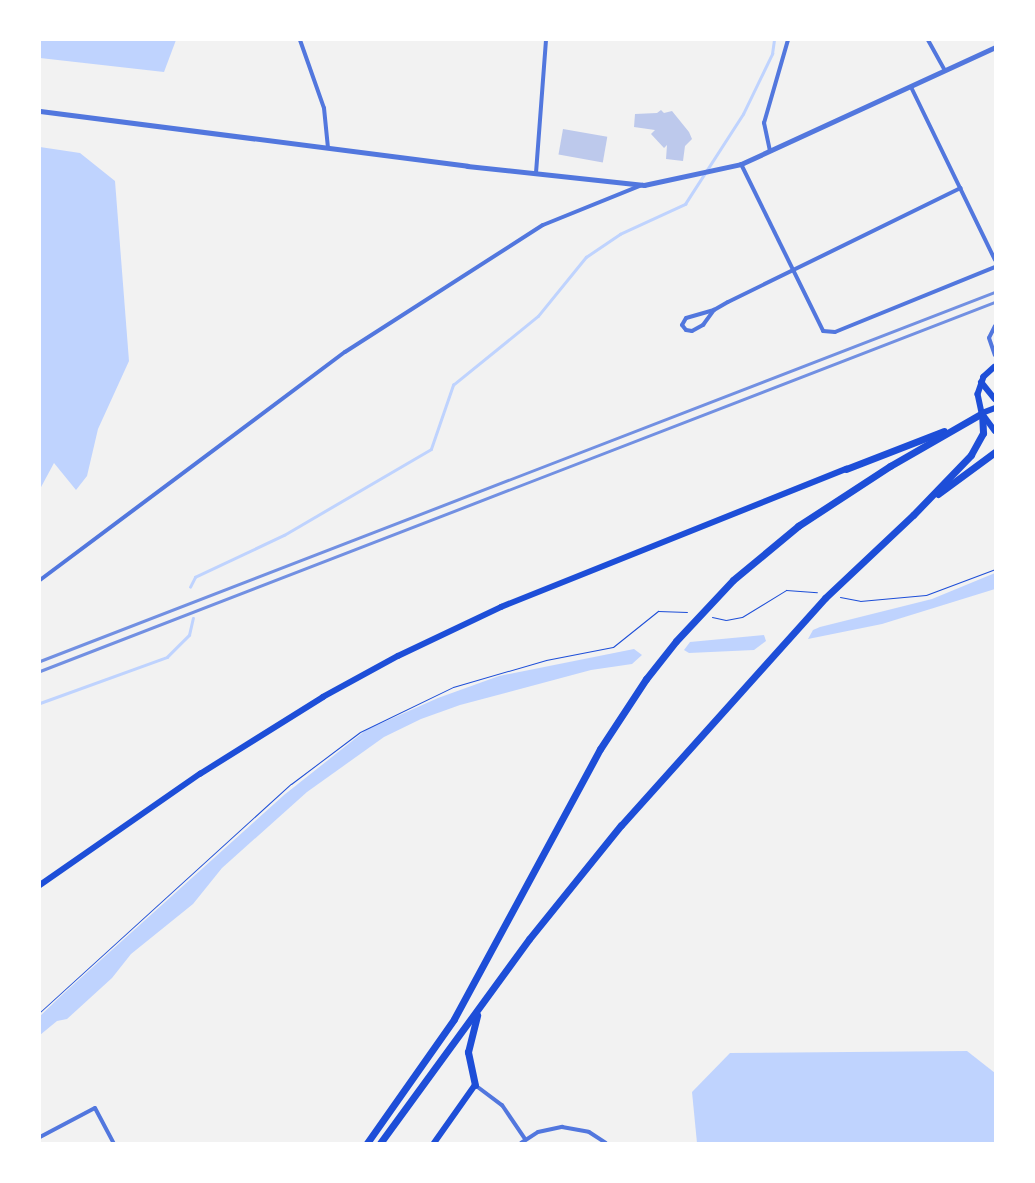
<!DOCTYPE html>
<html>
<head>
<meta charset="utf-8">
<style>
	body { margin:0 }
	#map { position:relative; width:1035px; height:1183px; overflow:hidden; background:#f2f2f2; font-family:Jost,sans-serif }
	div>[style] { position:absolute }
	.water>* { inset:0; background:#bfd3fe }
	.stream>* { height:2.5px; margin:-1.25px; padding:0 1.25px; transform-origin:1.25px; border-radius:1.25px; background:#bfd3fe }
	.building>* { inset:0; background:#bdc9ec; transform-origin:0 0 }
	.path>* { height:1px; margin:-0.5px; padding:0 0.5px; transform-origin:0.5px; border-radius:0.5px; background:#1d4ed8 }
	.minor>* { height:4px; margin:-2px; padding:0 2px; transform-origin:2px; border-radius:2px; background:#5277de }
	.tertiary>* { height:5px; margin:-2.5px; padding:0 2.5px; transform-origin:2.5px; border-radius:2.5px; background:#5277de }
	.secondary>* { height:5.5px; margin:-2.75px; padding:0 2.75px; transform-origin:2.75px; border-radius:2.75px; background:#1d4ed8 }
	.trunk>* { height:6px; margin:-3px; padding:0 3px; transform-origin:3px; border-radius:3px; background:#1d4ed8 }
	.motorway>* { height:7px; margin:-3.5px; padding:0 3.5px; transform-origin:3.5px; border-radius:3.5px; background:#1d4ed8 }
	.rail>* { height:2.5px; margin:-1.25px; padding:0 1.25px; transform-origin:1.25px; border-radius:1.25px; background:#7290e2 }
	span { translate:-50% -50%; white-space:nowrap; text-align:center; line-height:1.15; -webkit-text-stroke:4.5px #fff; paint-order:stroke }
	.frame { position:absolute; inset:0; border:41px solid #fff; pointer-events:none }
</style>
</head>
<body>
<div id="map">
	<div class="water">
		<div style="clip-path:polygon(40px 40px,176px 40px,164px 72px,40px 58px)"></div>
		<div style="clip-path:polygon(40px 147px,80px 153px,115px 181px,129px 361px,98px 429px,87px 476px,76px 490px,54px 463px,40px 489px)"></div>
		<div style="clip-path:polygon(995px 573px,995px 589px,882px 624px,808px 639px,813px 630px,820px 627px,932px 599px)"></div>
		<div style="clip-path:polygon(764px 635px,766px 641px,754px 650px,689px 653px,684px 650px,690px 642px)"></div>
		<div style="clip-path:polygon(634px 649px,642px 655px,632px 664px,591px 670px,460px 705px,421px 719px,384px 737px,307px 792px,222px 868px,193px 904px,131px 954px,112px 978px,67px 1019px,57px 1021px,40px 1035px,40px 1016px,63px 994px,284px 795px,366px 730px,438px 698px,499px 676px)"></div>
		<div style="clip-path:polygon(967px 1051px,995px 1073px,995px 1143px,697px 1143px,692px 1092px,730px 1053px)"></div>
	</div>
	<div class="stream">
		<div style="left:190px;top:587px;width:11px;rotate:-63deg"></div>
		<div style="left:195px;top:577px;width:98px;rotate:-25.3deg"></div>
		<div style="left:284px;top:535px;width:170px;rotate:-30.3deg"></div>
		<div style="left:431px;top:449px;width:68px;rotate:-71deg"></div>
		<div style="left:453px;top:385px;width:109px;rotate:-39.1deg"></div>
		<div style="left:538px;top:316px;width:76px;rotate:-50.9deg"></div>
		<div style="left:586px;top:257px;width:41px;rotate:-34.1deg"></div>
		<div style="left:620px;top:234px;width:72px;rotate:-24.8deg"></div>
		<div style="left:685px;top:204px;width:107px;rotate:-57.2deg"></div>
		<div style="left:743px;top:114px;width:67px;rotate:-64.2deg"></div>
		<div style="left:772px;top:54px;width:14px;rotate:-82deg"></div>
		<div style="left:40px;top:703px;width:135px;rotate:-19.9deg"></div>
		<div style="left:167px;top:657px;width:31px;rotate:-45deg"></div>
		<div style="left:189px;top:635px;width:17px;rotate:-77deg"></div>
	</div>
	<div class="building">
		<div style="clip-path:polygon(661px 110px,664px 113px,672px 111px,689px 132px,692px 139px,685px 146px,683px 161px,666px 159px,667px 145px,664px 148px,651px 134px,655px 130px,634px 127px,635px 114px,657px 113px)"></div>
		<div style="left:563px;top:129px;width:45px;height:26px;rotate:10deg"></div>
	</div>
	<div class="path">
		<div style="left:840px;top:597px;width:20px;rotate:11deg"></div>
		<div style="left:860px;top:601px;width:66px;rotate:-5.2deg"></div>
		<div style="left:926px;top:595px;width:74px;rotate:-20.6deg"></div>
		<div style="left:712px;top:617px;width:14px;rotate:12deg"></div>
		<div style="left:726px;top:620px;width:16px;rotate:-11deg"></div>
		<div style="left:742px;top:617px;width:52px;rotate:-31.5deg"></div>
		<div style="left:786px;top:590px;width:31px;rotate:4deg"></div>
		<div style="left:40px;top:1012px;width:339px;rotate:-42.3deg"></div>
		<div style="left:291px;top:784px;width:86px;rotate:-37deg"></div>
		<div style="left:360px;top:732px;width:103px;rotate:-25.8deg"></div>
		<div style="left:453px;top:687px;width:97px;rotate:-16.2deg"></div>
		<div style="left:546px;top:660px;width:68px;rotate:-11deg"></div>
		<div style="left:613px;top:647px;width:58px;rotate:-38.7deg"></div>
		<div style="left:658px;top:611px;width:29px;rotate:2deg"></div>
	</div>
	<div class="minor">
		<div style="left:300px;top:40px;width:72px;rotate:70.6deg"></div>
		<div style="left:324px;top:108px;width:40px;rotate:84.3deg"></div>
		<div style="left:928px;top:40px;width:35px;rotate:61deg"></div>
		<div style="left:911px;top:87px;width:192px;rotate:64.1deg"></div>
		<div style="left:770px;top:151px;width:29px;rotate:-102deg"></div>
		<div style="left:764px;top:123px;width:86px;rotate:-73.9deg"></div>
		<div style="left:741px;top:164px;width:186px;rotate:63.8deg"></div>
		<div style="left:823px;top:331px;width:12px;rotate:5deg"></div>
		<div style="left:835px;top:332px;width:173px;rotate:-22.1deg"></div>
		<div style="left:536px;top:173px;width:133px;rotate:-85.7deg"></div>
		<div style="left:714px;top:310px;width:29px;rotate:164deg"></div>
		<div style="left:686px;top:318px;width:8px;rotate:120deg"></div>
		<div style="left:682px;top:325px;width:6px;rotate:51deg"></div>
		<div style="left:686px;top:330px;width:6px;rotate:9deg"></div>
		<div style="left:692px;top:331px;width:13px;rotate:-29deg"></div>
		<div style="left:703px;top:325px;width:19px;rotate:-54deg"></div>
		<div style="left:714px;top:310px;width:16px;rotate:-30deg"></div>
		<div style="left:728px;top:302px;width:259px;rotate:-26.1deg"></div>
		<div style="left:995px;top:326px;width:13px;rotate:117deg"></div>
		<div style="left:989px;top:338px;width:18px;rotate:71deg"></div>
		<div style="left:40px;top:580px;width:381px;rotate:-36.8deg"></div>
		<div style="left:345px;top:352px;width:235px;rotate:-32.7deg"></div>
		<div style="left:543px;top:225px;width:107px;rotate:-22deg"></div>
		<div style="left:475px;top:1085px;width:34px;rotate:37deg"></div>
		<div style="left:502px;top:1105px;width:41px;rotate:55.9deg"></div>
		<div style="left:40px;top:1137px;width:62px;rotate:-27.8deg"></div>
		<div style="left:95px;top:1108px;width:40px;rotate:62deg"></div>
		<div style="left:521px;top:1143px;width:20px;rotate:-33deg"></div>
		<div style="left:538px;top:1132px;width:25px;rotate:-12deg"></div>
		<div style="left:562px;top:1127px;width:27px;rotate:10deg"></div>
		<div style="left:589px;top:1132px;width:20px;rotate:33deg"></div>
	</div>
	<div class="tertiary">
		<div style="left:40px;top:111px;width:431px;rotate:7.3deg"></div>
		<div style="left:467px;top:166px;width:178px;rotate:6.1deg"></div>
		<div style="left:644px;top:185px;width:99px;rotate:-12.2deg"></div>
		<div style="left:741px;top:164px;width:280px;rotate:-24.7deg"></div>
	</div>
	<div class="secondary">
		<div style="left:995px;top:367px;width:15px;rotate:138deg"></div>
		<div style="left:984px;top:377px;width:18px;rotate:109deg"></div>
		<div style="left:978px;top:394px;width:19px;rotate:78deg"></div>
		<div style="left:982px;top:413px;width:22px;rotate:54deg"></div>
		<div style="left:40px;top:885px;width:195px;rotate:-34.8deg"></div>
		<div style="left:200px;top:774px;width:145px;rotate:-32deg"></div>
		<div style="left:323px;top:697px;width:85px;rotate:-28.7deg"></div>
		<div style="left:398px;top:656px;width:114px;rotate:-25.4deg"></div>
		<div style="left:501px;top:607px;width:372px;rotate:-21.8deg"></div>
		<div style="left:434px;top:1143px;width:71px;rotate:-54.7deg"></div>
	</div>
	<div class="trunk">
		<div style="left:981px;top:382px;width:22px;rotate:51deg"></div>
		<div style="left:982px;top:413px;width:14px;rotate:-21deg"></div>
	</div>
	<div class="motorway">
		<div style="left:846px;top:469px;width:105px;rotate:-21.2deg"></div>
		<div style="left:938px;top:494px;width:71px;rotate:-36.4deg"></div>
		<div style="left:475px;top:1085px;width:34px;rotate:-102deg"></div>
		<div style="left:468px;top:1052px;width:38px;rotate:-76deg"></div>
		<div style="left:367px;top:1143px;width:151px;rotate:-54.9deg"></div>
		<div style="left:454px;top:1019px;width:307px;rotate:-61.6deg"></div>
		<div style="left:600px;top:749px;width:84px;rotate:-56.7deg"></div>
		<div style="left:646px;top:679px;width:48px;rotate:-51.7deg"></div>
		<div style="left:676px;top:641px;width:83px;rotate:-46.9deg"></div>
		<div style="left:733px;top:580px;width:85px;rotate:-39.7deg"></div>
		<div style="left:798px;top:526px;width:110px;rotate:-33.1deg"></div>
		<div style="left:890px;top:466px;width:106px;rotate:-29.9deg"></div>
		<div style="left:982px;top:413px;width:20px;rotate:87deg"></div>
		<div style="left:983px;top:433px;width:25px;rotate:119deg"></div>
		<div style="left:971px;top:455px;width:83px;rotate:134deg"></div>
		<div style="left:913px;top:515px;width:121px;rotate:136.7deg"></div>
		<div style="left:825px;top:598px;width:305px;rotate:131.9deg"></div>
		<div style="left:621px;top:825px;width:146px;rotate:128.9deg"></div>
		<div style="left:529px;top:939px;width:253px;rotate:126.1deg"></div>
	</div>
	<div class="rail">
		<div style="left:40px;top:661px;width:1024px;rotate:-21.13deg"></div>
		<div style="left:40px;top:671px;width:1024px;rotate:-21.13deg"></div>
	</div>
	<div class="frame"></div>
</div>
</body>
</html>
